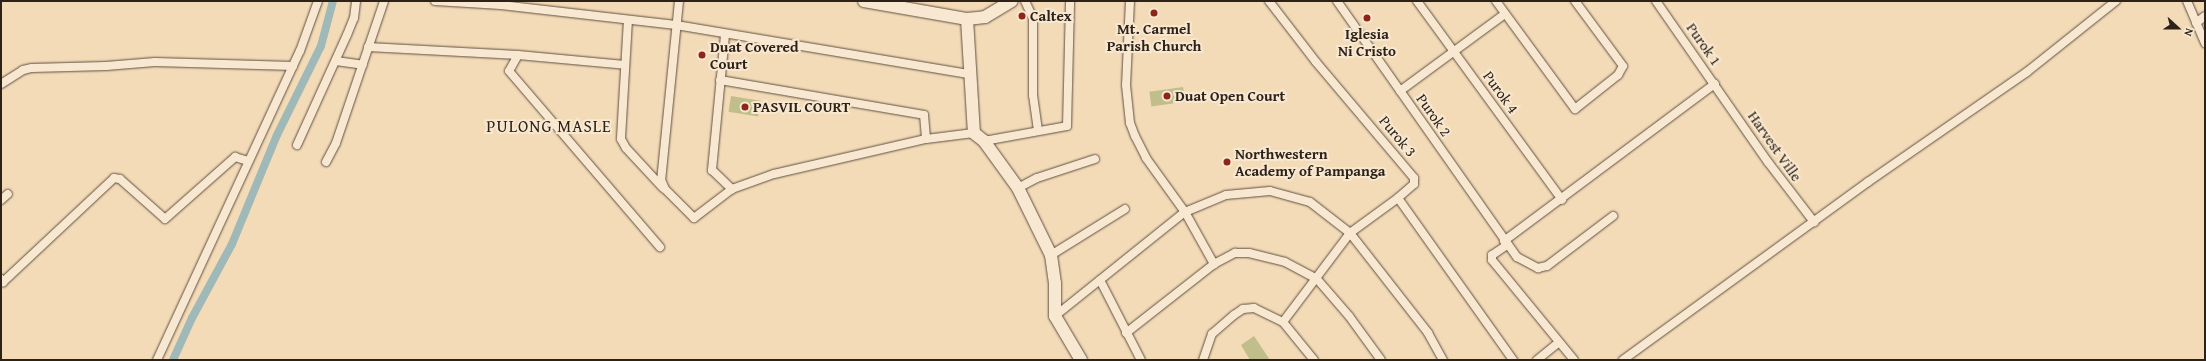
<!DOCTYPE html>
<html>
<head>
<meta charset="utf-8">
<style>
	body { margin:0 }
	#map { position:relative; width:2206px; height:361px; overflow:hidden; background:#f4dbb8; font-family:"Gentium Book Plus",serif }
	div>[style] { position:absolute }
	.green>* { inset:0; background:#c0be8b; transform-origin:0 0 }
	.canal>* { height:8px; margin:-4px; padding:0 4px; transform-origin:4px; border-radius:4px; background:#9eb9b7 }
	.roads { filter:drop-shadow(0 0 1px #5f5040) drop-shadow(0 0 1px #5f5040) }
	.street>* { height:8px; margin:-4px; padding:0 4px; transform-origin:4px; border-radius:4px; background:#f8e8d1 }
	.secondary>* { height:12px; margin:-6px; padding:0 6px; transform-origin:6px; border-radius:6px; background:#f8e8d1 }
	.dots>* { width:11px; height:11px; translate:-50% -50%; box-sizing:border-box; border:2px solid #f8e8d1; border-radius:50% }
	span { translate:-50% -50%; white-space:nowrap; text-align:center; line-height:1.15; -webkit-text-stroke:4px #f8e8d1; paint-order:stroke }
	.poi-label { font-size:15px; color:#2d2218; font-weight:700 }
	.left { translate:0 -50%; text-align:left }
	.street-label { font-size:15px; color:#2d2218 }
	.quarter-label { font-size:17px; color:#2d2218; letter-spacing:1px }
	.frame { position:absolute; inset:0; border:2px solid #2d2218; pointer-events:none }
	.north { position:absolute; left:2158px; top:8px; width:40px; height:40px; -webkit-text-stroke:3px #f8e8d1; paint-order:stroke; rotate:111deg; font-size:11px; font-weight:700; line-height:16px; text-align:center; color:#2d2218 }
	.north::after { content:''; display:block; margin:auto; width:14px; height:18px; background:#2d2218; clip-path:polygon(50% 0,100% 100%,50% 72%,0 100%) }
</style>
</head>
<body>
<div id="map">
	<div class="green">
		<div style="left:1183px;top:87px;width:15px;height:34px;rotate:82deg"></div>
		<div style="left:731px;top:96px;width:30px;height:16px;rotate:9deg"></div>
		<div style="clip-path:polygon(1254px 336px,1270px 360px,1250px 360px,1241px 345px)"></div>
	</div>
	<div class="canal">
		<div style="left:173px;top:360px;width:46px;rotate:-65.7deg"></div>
		<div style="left:192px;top:318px;width:84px;rotate:-61.6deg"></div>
		<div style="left:232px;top:244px;width:118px;rotate:-67.6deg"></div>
		<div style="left:277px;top:135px;width:99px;rotate:-63.7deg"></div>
		<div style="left:321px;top:46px;width:47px;rotate:-75.1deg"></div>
	</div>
	<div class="roads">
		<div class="street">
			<div style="left:435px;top:1px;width:66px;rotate:3.5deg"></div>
			<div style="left:501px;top:5px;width:176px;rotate:6.5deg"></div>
			<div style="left:676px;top:25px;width:298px;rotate:9.5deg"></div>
			<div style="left:679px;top:1px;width:180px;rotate:95.7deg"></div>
			<div style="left:661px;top:180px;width:10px;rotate:66deg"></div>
			<div style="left:665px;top:189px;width:41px;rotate:45deg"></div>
			<div style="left:694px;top:218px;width:48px;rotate:-37.3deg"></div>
			<div style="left:732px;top:189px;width:45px;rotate:-19.7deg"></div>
			<div style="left:774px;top:174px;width:156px;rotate:-13deg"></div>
			<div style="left:926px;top:139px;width:48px;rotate:-7.1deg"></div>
			<div style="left:1025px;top:1px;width:19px;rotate:65deg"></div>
			<div style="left:1033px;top:18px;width:77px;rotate:90deg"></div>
			<div style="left:1033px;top:95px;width:36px;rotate:82deg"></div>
			<div style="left:1130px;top:1px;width:84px;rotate:92.7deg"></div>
			<div style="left:1126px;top:85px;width:38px;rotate:84deg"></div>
			<div style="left:1130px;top:123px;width:14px;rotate:69deg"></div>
			<div style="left:1135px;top:136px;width:25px;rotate:63deg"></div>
			<div style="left:1146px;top:158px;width:67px;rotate:54.2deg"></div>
			<div style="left:1185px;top:212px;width:60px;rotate:60.9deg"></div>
			<div style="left:1269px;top:1px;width:77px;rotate:52.4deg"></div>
			<div style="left:1316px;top:62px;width:152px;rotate:49.8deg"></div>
			<div style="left:1414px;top:178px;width:6px;rotate:90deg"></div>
			<div style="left:1414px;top:184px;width:21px;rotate:139deg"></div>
			<div style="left:1398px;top:198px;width:59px;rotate:143.9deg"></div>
			<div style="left:1350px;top:233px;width:111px;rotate:127deg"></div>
			<div style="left:1337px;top:1px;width:313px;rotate:54.9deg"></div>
			<div style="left:1517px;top:257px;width:24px;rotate:28deg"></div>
			<div style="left:1538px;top:268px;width:9px;rotate:-13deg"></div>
			<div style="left:1547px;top:266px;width:83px;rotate:-37.1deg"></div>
			<div style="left:1417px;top:1px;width:246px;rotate:53.9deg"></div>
			<div style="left:1496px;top:1px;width:134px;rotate:53.8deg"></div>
			<div style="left:1575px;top:109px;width:55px;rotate:-38.3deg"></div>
			<div style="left:1618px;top:75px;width:10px;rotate:-61deg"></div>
			<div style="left:1623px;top:66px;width:81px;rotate:-126.4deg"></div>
			<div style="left:1656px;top:1px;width:196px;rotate:55.2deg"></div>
			<div style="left:1768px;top:162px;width:76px;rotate:52.5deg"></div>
			<div style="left:2187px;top:1px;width:46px;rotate:66.8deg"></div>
			<div style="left:628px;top:20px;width:119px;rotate:93.4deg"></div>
			<div style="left:621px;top:139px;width:10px;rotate:61deg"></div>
			<div style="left:626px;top:148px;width:54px;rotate:47.2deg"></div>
			<div style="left:2196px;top:23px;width:11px;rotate:-38deg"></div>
			<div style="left:725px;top:35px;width:136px;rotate:95.5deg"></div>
			<div style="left:712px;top:170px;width:28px;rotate:44deg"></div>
			<div style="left:368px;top:47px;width:150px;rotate:3.1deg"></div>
			<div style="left:518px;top:55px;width:107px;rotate:5.3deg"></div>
			<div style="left:518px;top:55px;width:18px;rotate:119deg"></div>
			<div style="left:509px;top:71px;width:232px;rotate:49.4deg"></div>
			<div style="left:336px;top:61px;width:27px;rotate:8deg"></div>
			<div style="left:720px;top:80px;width:207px;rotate:9.7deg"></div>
			<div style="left:924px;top:115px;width:24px;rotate:85deg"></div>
			<div style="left:1px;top:84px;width:26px;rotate:-32deg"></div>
			<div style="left:23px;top:70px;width:9px;rotate:-13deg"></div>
			<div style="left:32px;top:68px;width:74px;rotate:-1.5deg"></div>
			<div style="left:106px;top:66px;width:49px;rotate:-4.7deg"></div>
			<div style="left:155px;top:62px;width:138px;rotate:1.7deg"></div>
			<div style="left:1400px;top:91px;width:130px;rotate:-36.3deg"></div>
			<div style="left:984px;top:141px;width:84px;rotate:-10.2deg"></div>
			<div style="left:1067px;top:126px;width:125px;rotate:-88.6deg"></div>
			<div style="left:297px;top:145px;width:121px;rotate:-65.6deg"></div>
			<div style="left:347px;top:35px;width:18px;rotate:-68deg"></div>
			<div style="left:354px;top:18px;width:17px;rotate:-83deg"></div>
			<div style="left:326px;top:162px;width:21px;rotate:-62deg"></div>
			<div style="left:336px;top:143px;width:150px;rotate:-71.3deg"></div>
			<div style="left:1018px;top:188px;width:21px;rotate:-28deg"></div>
			<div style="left:1037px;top:178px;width:61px;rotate:-18.1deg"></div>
			<div style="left:1398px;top:198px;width:199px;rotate:54.6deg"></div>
			<div style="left:1px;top:200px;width:9px;rotate:-41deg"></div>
			<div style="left:1504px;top:241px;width:263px;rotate:-36.7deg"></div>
			<div style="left:1507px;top:245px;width:18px;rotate:146deg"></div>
			<div style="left:1492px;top:255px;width:5px;rotate:90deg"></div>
			<div style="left:1492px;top:260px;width:129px;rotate:50.6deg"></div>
			<div style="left:1051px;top:255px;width:87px;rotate:-31.9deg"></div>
			<div style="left:1px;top:279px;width:4px;rotate:56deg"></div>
			<div style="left:3px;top:282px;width:152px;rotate:-43.1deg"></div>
			<div style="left:114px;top:178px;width:6px;rotate:9deg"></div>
			<div style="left:120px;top:179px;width:60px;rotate:41.6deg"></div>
			<div style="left:165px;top:219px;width:94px;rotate:-41.5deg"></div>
			<div style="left:235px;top:157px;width:14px;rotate:17deg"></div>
			<div style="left:1100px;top:280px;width:90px;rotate:62.9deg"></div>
			<div style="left:1055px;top:316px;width:166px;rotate:-38.7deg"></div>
			<div style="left:1185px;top:212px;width:44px;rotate:-22.5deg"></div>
			<div style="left:1226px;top:195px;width:44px;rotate:-5.2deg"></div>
			<div style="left:1270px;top:191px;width:41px;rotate:15.4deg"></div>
			<div style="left:1310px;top:202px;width:51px;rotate:37.8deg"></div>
			<div style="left:1350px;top:233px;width:127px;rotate:52deg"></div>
			<div style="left:1428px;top:333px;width:31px;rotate:61deg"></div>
			<div style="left:1126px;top:333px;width:112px;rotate:-38.1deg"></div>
			<div style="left:1214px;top:264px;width:24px;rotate:-28deg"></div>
			<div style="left:1235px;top:253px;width:14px"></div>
			<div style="left:1249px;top:253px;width:37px;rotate:14deg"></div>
			<div style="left:1285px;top:262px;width:36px;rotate:28deg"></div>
			<div style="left:1317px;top:279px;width:49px;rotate:49.1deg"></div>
			<div style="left:1349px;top:316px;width:54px;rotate:54deg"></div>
			<div style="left:157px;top:360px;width:340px;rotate:-65.2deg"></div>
			<div style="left:300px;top:51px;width:53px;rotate:-70.2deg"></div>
			<div style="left:1203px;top:360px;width:28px;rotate:-71deg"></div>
			<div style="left:1212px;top:334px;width:29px;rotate:-41deg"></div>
			<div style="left:1234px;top:315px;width:11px;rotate:-34deg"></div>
			<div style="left:1243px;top:309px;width:11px;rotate:-5deg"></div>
			<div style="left:1254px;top:308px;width:32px;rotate:26deg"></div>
			<div style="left:1283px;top:322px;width:49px;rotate:50.8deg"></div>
			<div style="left:1537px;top:360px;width:28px;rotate:-39deg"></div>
			<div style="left:1623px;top:360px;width:303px;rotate:-36deg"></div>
			<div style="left:1868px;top:182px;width:193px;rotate:-34.7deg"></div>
			<div style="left:2027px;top:72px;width:114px;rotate:-38.6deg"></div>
		</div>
		<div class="secondary">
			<div style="left:864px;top:1px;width:105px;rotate:9.9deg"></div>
			<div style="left:967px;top:19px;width:18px;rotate:-6deg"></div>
			<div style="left:985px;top:17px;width:31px;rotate:-31deg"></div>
			<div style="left:967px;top:19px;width:114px;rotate:86.5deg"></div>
			<div style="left:974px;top:133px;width:13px;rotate:39deg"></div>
			<div style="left:984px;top:141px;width:58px;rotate:54.1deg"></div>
			<div style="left:1018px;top:188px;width:75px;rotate:63.8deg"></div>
			<div style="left:1051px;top:255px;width:28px;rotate:82deg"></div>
			<div style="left:1055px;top:283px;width:33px;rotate:90deg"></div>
			<div style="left:1055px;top:316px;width:51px;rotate:59.4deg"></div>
		</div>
	</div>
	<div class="dots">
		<div style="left:1154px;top:13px;background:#8f2418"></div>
		<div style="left:1022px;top:16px;background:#8f2418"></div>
		<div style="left:1367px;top:18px;background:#8f2418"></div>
		<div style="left:702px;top:55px;background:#8f2418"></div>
		<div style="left:1167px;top:96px;background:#8f2418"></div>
		<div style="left:745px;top:107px;background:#8f2418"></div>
		<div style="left:1227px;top:162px;background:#8f2418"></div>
	</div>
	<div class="poi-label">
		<span class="left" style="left:1030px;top:16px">Caltex</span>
		<span style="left:1154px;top:37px">Mt. Carmel<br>Parish Church</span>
		<span style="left:1367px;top:42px">Iglesia<br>Ni Cristo</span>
		<span class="left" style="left:710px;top:55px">Duat Covered<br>Court</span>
		<span class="left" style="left:1175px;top:96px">Duat Open Court</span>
		<span class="left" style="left:753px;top:107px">PASVIL COURT</span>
		<span class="left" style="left:1235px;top:162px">Northwestern<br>Academy of Pampanga</span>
	</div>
	<div class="street-label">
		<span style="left:1704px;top:44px;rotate:55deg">Purok 1</span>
		<span style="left:1501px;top:92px;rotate:54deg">Purok 4</span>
		<span style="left:1434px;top:115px;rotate:55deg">Purok 2</span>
		<span style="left:1398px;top:136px;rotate:50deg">Purok 3</span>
		<span style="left:1775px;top:146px;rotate:55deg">Harvest Ville</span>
	</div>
	<div class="quarter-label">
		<span style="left:549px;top:126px">PULONG MASLE</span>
	</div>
	<div class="frame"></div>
	<div class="north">N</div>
</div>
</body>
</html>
